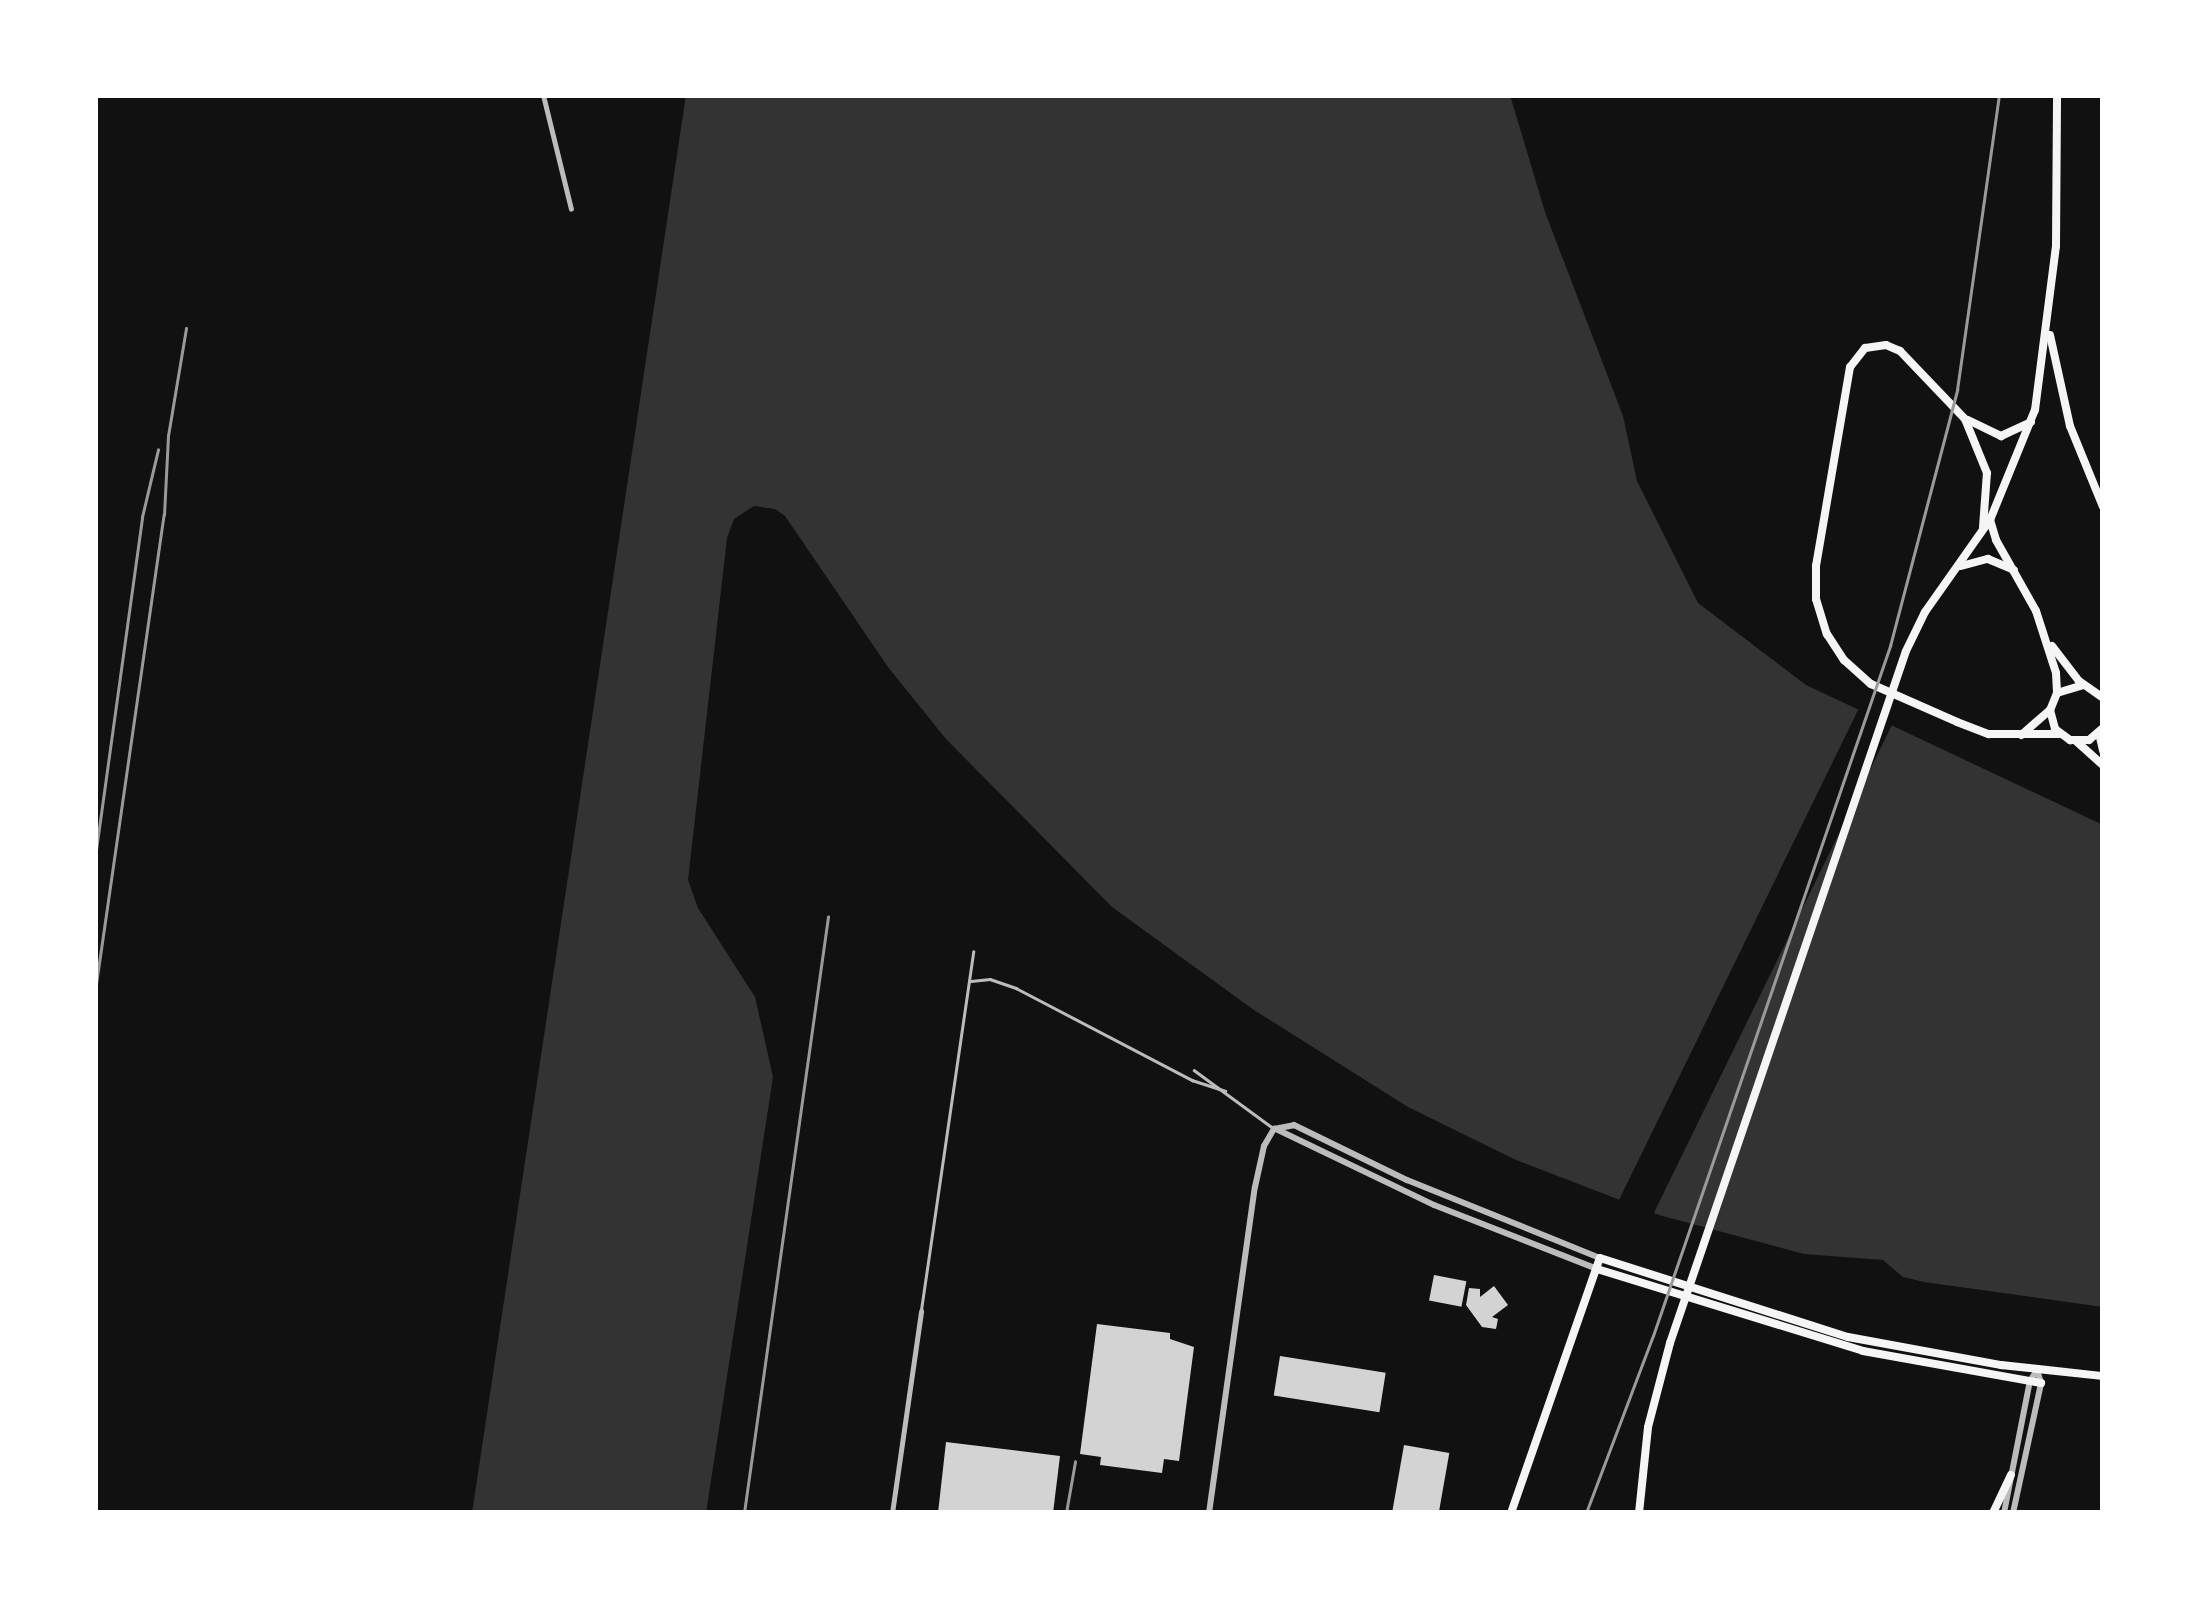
<!DOCTYPE html>
<html>
<head>
<meta charset="utf-8">
<style>
	body { margin:0 }
	#map { position:relative; width:2198px; height:1608px; overflow:hidden; background:#111; font-family:"Noto Sans",sans-serif }
	div>[style] { position:absolute }
	.water>* { inset:0; background:#333 }
	.pier>* { inset:0; background:#111; transform-origin:0 0 }
	.building>* { inset:0; background:#d3d3d3; transform-origin:0 0 }
	.service>* { height:2.5px; margin:-1.25px; padding:0 1.25px; transform-origin:1.25px; border-radius:1.25px; background:#bcbcbc }
	.minor>* { height:5px; margin:-2.5px; padding:0 2.5px; transform-origin:2.5px; border-radius:2.5px; background:#bcbcbc }
	.tertiary>* { height:6px; margin:-3px; padding:0 3px; transform-origin:3px; border-radius:3px; background:#bcbcbc }
	.secondary>* { height:8px; margin:-4px; padding:0 4px; transform-origin:4px; border-radius:4px; background:#f5f5f5 }
	.rail>* { height:2.5px; margin:-1.25px; padding:0 1.25px; transform-origin:1.25px; border-radius:1.25px; background:#9a9a9a }
	span { translate:-50% -50%; white-space:nowrap; text-align:center; line-height:1.15; -webkit-text-stroke:8px #fff; paint-order:stroke }
	.frame { position:absolute; inset:0; border:98px solid #fff; pointer-events:none }
</style>
</head>
<body>
<div id="map">
	<div class="water">
		<div style="clip-path:polygon(686px 95px,1510px 95px,1545px 212px,1623px 416px,1637px 481px,1698px 603px,1806px 685px,2103px 825px,2103px 1307px,1924px 1282px,1903px 1277px,1883px 1260px,1804px 1254px,1659px 1215px,1516px 1160px,1408px 1107px,1254px 1010px,1112px 907px,946px 739px,888px 667px,785px 516px,775px 509px,754px 506px,734px 519px,727px 538px,688px 880px,698px 908px,755px 997px,773px 1077px,706px 1513px,472px 1513px)"></div>
	</div>
	<div class="pier">
		<div style="left:1860px;top:706px;width:37px;height:550px;rotate:26deg"></div>
	</div>
	<div class="building">
		<div style="left:1434px;top:1275px;width:33px;height:26px;rotate:11deg"></div>
		<div style="clip-path:polygon(1494px 1286px,1508px 1305px,1492px 1317px,1498px 1319px,1496px 1329px,1482px 1327px,1466px 1305px,1469px 1288px,1480px 1289px,1480px 1297px)"></div>
		<div style="clip-path:polygon(1097px 1324px,1170px 1333px,1170px 1339px,1194px 1347px,1179px 1461px,1164px 1459px,1162px 1473px,1100px 1465px,1101px 1457px,1080px 1454px)"></div>
		<div style="left:1280px;top:1356px;width:107px;height:40px;rotate:9deg"></div>
		<div style="clip-path:polygon(946px 1442px,1060px 1456px,1053px 1513px,938px 1513px)"></div>
		<div style="left:1404px;top:1445px;width:46px;height:69px;rotate:10deg"></div>
	</div>
	<div class="service">
		<div style="left:971px;top:981px;width:19px;rotate:-6deg"></div>
		<div style="left:990px;top:979px;width:28px;rotate:19deg"></div>
		<div style="left:1016px;top:988px;width:199px;rotate:27.6deg"></div>
		<div style="left:1192px;top:1080px;width:35px;rotate:18deg"></div>
		<div style="left:1194px;top:1070px;width:98px;rotate:36.3deg"></div>
		<div style="left:921px;top:1310px;width:362px;rotate:-81.7deg"></div>
	</div>
	<div class="minor">
		<div style="left:543px;top:95px;width:117px;rotate:76.2deg"></div>
		<div style="left:892px;top:1513px;width:204px;rotate:-81.8deg"></div>
	</div>
	<div class="tertiary">
		<div style="left:1274px;top:1129px;width:20px;rotate:-11deg"></div>
		<div style="left:1294px;top:1125px;width:126px;rotate:26deg"></div>
		<div style="left:1407px;top:1180px;width:208px;rotate:22deg"></div>
		<div style="left:1276px;top:1129px;width:175px;rotate:25.7deg"></div>
		<div style="left:1434px;top:1205px;width:175px;rotate:21.4deg"></div>
		<div style="left:1209px;top:1513px;width:329px;rotate:-82deg"></div>
		<div style="left:1255px;top:1187px;width:42px;rotate:-77.6deg"></div>
		<div style="left:1264px;top:1146px;width:20px;rotate:-60deg"></div>
		<div style="left:2004px;top:1513px;width:135px;rotate:-78.9deg"></div>
		<div style="left:2030px;top:1381px;width:13px;rotate:-58deg"></div>
		<div style="left:2013px;top:1513px;width:133px;rotate:-77.8deg"></div>
		<div style="left:2041px;top:1383px;width:14px;rotate:-107deg"></div>
	</div>
	<div class="secondary">
		<div style="left:2050px;top:335px;width:93px;rotate:77.6deg"></div>
		<div style="left:2070px;top:426px;width:87px;rotate:67.8deg"></div>
		<div style="left:1968px;top:420px;width:37px;rotate:26deg"></div>
		<div style="left:2001px;top:436px;width:33px;rotate:-25deg"></div>
		<div style="left:1990px;top:520px;width:21px;rotate:73deg"></div>
		<div style="left:1996px;top:540px;width:81px;rotate:60.6deg"></div>
		<div style="left:2036px;top:611px;width:65px;rotate:72.1deg"></div>
		<div style="left:2056px;top:673px;width:20px;rotate:87deg"></div>
		<div style="left:2057px;top:693px;width:18px;rotate:112deg"></div>
		<div style="left:2050px;top:710px;width:38px;rotate:139deg"></div>
		<div style="left:1983px;top:527px;width:54px;rotate:-85.8deg"></div>
		<div style="left:1987px;top:473px;width:58px;rotate:-112.2deg"></div>
		<div style="left:1965px;top:419px;width:94px;rotate:-133.7deg"></div>
		<div style="left:1900px;top:351px;width:15px;rotate:-157deg"></div>
		<div style="left:1886px;top:345px;width:21px;rotate:172deg"></div>
		<div style="left:1865px;top:348px;width:24px;rotate:128deg"></div>
		<div style="left:1850px;top:367px;width:202px;rotate:99.7deg"></div>
		<div style="left:1816px;top:566px;width:33px;rotate:90deg"></div>
		<div style="left:1816px;top:599px;width:37px;rotate:73deg"></div>
		<div style="left:1827px;top:634px;width:31px;rotate:57deg"></div>
		<div style="left:1844px;top:660px;width:36px;rotate:42deg"></div>
		<div style="left:1871px;top:684px;width:94px;rotate:23.8deg"></div>
		<div style="left:1957px;top:722px;width:34px;rotate:21deg"></div>
		<div style="left:1989px;top:734px;width:70px"></div>
		<div style="left:1961px;top:566px;width:28px;rotate:-15deg"></div>
		<div style="left:1988px;top:559px;width:28px;rotate:23deg"></div>
		<div style="left:2052px;top:646px;width:44px;rotate:52.4deg"></div>
		<div style="left:2079px;top:681px;width:29px;rotate:35deg"></div>
		<div style="left:2057px;top:693px;width:27px;rotate:-17deg"></div>
		<div style="left:2050px;top:710px;width:20px;rotate:75deg"></div>
		<div style="left:2055px;top:729px;width:19px;rotate:36deg"></div>
		<div style="left:2070px;top:740px;width:19px"></div>
		<div style="left:2089px;top:740px;width:18px;rotate:-41deg"></div>
		<div style="left:2099px;top:733px;width:18px;rotate:77deg"></div>
		<div style="left:2076px;top:741px;width:36px;rotate:42deg"></div>
		<div style="left:1597px;top:1269px;width:278px;rotate:17.1deg"></div>
		<div style="left:1863px;top:1351px;width:181px;rotate:10.2deg"></div>
		<div style="left:1511px;top:1513px;width:270px;rotate:-70.8deg"></div>
		<div style="left:1600px;top:1258px;width:260px;rotate:17.7deg"></div>
		<div style="left:1848px;top:1337px;width:156px;rotate:10.4deg"></div>
		<div style="left:2001px;top:1365px;width:103px;rotate:6.2deg"></div>
		<div style="left:1639px;top:1513px;width:86px;rotate:-84deg"></div>
		<div style="left:1648px;top:1427px;width:87px;rotate:-75.3deg"></div>
		<div style="left:1670px;top:1343px;width:731px;rotate:-71.17deg"></div>
		<div style="left:1906px;top:651px;width:43px;rotate:-64deg"></div>
		<div style="left:1925px;top:612px;width:113px;rotate:-54.8deg"></div>
		<div style="left:1990px;top:520px;width:119px;rotate:-67.8deg"></div>
		<div style="left:2035px;top:410px;width:165px;rotate:-82.7deg"></div>
		<div style="left:2056px;top:246px;width:151px;rotate:-89.6deg"></div>
		<div style="left:1993px;top:1513px;width:42px;rotate:-64.7deg"></div>
	</div>
	<div class="rail">
		<div style="left:95px;top:857px;width:343px;rotate:-82.1deg"></div>
		<div style="left:142px;top:517px;width:69px;rotate:-76.6deg"></div>
		<div style="left:95px;top:991px;width:481px;rotate:-81.8deg"></div>
		<div style="left:164px;top:515px;width:79px;rotate:-87.1deg"></div>
		<div style="left:168px;top:436px;width:109px;rotate:-80.5deg"></div>
		<div style="left:744px;top:1513px;width:602px;rotate:-81.98deg"></div>
		<div style="left:1066px;top:1513px;width:52px;rotate:-80deg"></div>
		<div style="left:1586px;top:1513px;width:189px;rotate:-69.3deg"></div>
		<div style="left:1653px;top:1336px;width:730px;rotate:-71.04deg"></div>
		<div style="left:1890px;top:646px;width:265px;rotate:-75.3deg"></div>
		<div style="left:1957px;top:390px;width:298px;rotate:-81.9deg"></div>
	</div>
	<div class="frame"></div>
</div>
</body>
</html>
